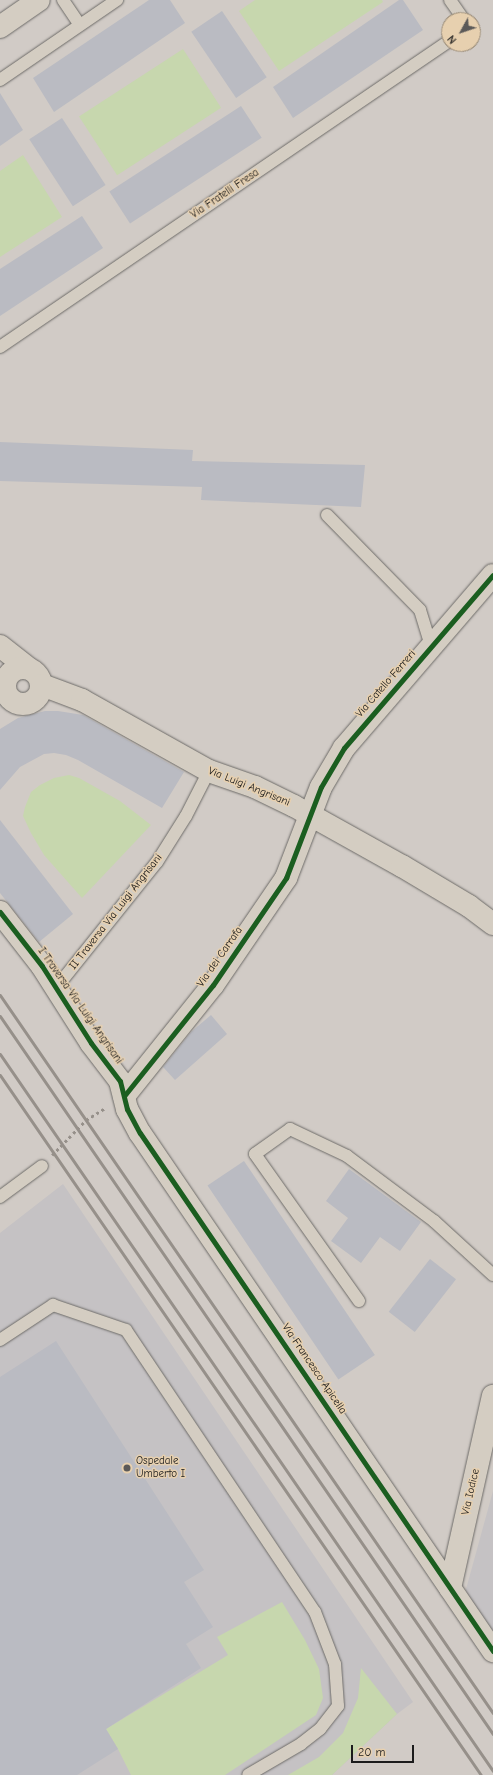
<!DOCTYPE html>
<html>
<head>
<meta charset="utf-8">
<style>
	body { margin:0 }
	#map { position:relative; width:493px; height:1775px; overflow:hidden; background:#d1cbc6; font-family:"Comic Neue",sans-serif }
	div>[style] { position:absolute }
	.built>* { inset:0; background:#c5c2c4 }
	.green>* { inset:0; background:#c7d7ae; transform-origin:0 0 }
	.building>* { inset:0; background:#babbc2; transform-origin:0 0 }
	.path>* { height:2.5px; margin-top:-1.25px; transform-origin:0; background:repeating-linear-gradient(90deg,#96908a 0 3px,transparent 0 6px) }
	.roads { filter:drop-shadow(0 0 1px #6d6b68) drop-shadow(0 0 1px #6d6b68) }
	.lane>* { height:12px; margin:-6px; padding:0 6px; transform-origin:6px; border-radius:6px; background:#d4cdc2 }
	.street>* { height:22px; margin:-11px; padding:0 11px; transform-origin:11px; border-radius:11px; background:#d4cdc2 }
	.street>.ring { margin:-11px; padding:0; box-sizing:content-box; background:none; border:22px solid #d4cdc2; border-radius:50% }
	.rail>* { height:3px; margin:-1.5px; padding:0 1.5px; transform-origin:1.5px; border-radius:1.5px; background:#96908a }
	.cycleway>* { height:5px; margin:-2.5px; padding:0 2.5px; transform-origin:2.5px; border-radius:2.5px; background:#1b5e20 }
	.dots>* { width:11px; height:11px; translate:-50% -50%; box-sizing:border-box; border:2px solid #e7d0af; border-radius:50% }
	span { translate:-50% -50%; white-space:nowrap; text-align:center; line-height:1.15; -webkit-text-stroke:3px #e7d0af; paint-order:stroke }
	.street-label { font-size:11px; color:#1c1c1c }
	.poi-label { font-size:11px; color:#1c1c1c }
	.left { translate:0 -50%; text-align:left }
	.north { position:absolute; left:441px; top:12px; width:40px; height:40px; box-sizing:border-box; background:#e7d0af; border:1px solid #968874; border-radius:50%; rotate:230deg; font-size:11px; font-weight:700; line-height:16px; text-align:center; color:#1c1c1c }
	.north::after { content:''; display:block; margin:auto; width:14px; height:18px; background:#5b5958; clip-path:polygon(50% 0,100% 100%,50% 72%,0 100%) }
	.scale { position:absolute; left:351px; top:1745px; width:63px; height:18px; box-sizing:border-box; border:2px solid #1c1c1c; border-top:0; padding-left:5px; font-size:12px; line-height:14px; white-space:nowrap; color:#1c1c1c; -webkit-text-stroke:3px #e7d0af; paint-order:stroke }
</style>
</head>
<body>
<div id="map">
	<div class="built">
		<div style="clip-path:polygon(63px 1184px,413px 1702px,397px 1714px,332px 1775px,0 1775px,0 1233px)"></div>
		<div style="clip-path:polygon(493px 1491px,493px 1633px,465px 1593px)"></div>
	</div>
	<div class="green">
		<div style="clip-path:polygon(255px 0,382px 0,383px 2px,279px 71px,239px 11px)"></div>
		<div style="left:183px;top:49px;width:70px;height:124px;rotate:57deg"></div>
		<div style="clip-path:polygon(23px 155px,62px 217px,0 257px,0 171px)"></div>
		<div style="clip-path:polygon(69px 775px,79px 778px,120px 801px,151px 825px,82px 898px,44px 855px,31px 833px,23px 816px,25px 807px,31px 792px,40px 785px,54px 778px)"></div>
		<div style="clip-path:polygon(282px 1602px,305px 1640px,319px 1669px,323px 1698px,316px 1715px,225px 1775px,131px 1775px,118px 1749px,106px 1729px,228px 1655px,217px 1637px)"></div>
		<div style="clip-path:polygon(361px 1668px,397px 1714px,332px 1775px,288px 1775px,319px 1757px,343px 1733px,358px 1698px)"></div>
	</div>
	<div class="building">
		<div style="clip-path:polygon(149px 0,170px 0,185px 23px,54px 112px,33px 78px)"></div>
		<div style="clip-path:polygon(399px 0,403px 0,423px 30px,293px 118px,273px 87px)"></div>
		<div style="left:222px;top:11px;width:80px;height:37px;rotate:56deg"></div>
		<div style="clip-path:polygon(0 93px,23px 130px,0 146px)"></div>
		<div style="left:241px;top:106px;width:38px;height:157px;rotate:57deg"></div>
		<div style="left:62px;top:118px;width:80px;height:39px;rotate:57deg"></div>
		<div style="clip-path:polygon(82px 216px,103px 248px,0 316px,0 269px)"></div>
		<div style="clip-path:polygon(0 442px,193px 450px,192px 461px,365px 465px,361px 507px,201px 500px,202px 487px,0 481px)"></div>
		<div style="clip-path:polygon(45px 711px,58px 711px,83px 715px,184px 772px,162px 808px,78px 760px,66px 755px,54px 753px,44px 754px,20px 767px,0 790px,0 729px,18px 718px)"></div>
		<div style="clip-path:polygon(0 820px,73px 914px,39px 942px,0 893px)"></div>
		<div style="clip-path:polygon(211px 1015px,227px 1034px,175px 1080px,163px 1067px,191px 1032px)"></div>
		<div style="left:244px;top:1161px;width:234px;height:44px;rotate:56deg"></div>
		<div style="clip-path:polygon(349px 1169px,421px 1222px,400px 1251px,380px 1237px,361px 1263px,331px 1241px,348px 1218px,326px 1201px)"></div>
		<div style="left:430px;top:1259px;width:33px;height:67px;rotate:38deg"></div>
		<div style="clip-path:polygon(56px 1341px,204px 1570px,184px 1582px,213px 1627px,186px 1644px,201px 1668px,106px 1729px,118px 1749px,77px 1775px,0 1775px,0 1377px)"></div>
	</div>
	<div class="path">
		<div style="left:52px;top:1155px;width:49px;rotate:-45.8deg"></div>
		<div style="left:86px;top:1120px;width:22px;rotate:-32deg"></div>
	</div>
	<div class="roads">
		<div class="lane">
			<div style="left:63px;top:0;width:30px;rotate:56deg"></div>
			<div style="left:450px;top:0;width:24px;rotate:55deg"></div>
			<div style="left:0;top:80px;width:142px;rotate:-34.4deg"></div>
			<div style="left:0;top:347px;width:543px;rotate:-34.27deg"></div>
			<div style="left:327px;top:515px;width:133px;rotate:45.6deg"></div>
			<div style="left:420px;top:610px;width:39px;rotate:73deg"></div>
			<div style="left:56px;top:988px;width:161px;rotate:-51.3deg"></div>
			<div style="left:157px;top:862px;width:54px;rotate:-57.8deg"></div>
			<div style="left:186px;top:816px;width:51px;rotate:-62.9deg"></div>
			<div style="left:0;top:1197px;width:52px;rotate:-36.4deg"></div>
			<div style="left:359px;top:1301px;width:180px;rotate:-125.3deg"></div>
			<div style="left:255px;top:1154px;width:43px;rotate:-35.5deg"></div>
			<div style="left:290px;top:1129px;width:63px;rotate:25.3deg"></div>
			<div style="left:347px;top:1156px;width:109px;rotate:36.8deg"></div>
			<div style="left:434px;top:1221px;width:80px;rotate:42.5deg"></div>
			<div style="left:0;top:1340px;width:64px;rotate:-33.4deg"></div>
			<div style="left:53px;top:1305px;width:77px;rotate:18.9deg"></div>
			<div style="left:126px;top:1330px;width:339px;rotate:56.2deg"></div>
			<div style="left:315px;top:1612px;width:56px;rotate:69deg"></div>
			<div style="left:335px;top:1664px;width:42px;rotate:85.9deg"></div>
			<div style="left:338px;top:1706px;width:29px;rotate:128deg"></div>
			<div style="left:320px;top:1729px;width:24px;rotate:142deg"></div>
			<div style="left:301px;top:1744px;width:61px;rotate:149.7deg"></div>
		</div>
		<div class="street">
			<div style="left:0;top:27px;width:47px;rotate:-34.7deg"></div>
			<div style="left:0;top:646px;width:36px;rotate:38deg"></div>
			<div class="ring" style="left:5px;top:668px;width:14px;height:14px"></div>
			<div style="left:42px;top:685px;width:43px;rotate:20.6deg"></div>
			<div style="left:82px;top:700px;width:145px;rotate:29.2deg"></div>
			<div style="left:209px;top:771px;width:49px;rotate:19.2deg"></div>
			<div style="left:255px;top:787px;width:43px;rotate:26deg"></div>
			<div style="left:294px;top:806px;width:124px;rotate:29.1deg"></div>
			<div style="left:402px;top:866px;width:78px;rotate:30.8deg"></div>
			<div style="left:469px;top:906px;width:30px;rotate:37deg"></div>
			<div style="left:0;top:912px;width:68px;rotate:52.1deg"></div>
			<div style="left:42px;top:966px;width:91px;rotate:57.5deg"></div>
			<div style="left:91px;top:1043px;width:48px;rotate:52.7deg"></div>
			<div style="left:120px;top:1081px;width:29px;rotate:76deg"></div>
			<div style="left:127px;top:1109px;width:27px;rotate:62deg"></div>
			<div style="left:140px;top:1133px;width:627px;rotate:55.73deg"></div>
			<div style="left:124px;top:1096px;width:142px;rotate:-51.3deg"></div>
			<div style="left:213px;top:985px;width:130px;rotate:-55.7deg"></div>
			<div style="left:286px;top:878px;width:97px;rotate:-69deg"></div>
			<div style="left:321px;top:787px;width:45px;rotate:-59.5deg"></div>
			<div style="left:344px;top:748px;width:228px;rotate:-49.3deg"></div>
			<div style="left:450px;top:1588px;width:197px;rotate:-77.4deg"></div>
		</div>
	</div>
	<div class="rail">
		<div style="left:0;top:995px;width:871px;rotate:55.53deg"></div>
		<div style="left:0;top:1016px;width:871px;rotate:55.53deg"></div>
		<div style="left:0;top:1054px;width:870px;rotate:55.49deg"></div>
		<div style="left:0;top:1075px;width:849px;rotate:55.51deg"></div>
	</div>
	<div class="cycleway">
		<div style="left:0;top:912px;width:68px;rotate:52.1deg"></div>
		<div style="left:42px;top:966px;width:91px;rotate:57.5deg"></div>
		<div style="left:91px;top:1043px;width:48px;rotate:52.7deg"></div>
		<div style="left:120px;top:1081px;width:29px;rotate:76deg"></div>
		<div style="left:127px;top:1109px;width:27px;rotate:62deg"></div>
		<div style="left:140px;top:1133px;width:627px;rotate:55.73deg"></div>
		<div style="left:124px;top:1096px;width:142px;rotate:-51.3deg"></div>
		<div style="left:213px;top:985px;width:130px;rotate:-55.7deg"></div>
		<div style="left:286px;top:878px;width:97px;rotate:-69deg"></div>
		<div style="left:321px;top:787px;width:45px;rotate:-59.5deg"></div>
		<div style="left:344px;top:748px;width:228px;rotate:-49.3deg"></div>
	</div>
	<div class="dots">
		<div style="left:127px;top:1468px;background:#5b5958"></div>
	</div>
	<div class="street-label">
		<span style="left:225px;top:194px;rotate:-34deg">Via Fratelli Fresa</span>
		<span style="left:386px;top:684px;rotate:-49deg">Via Catello Ferreri</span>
		<span style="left:249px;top:787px;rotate:22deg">Via Luigi Angrisani</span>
		<span style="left:116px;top:912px;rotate:-52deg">II Traversa Via Luigi Angrisani</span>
		<span style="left:220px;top:957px;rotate:-55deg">Via dei Carrafa</span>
		<span style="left:80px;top:1006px;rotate:55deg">I Traversa Via Luigi Angrisani</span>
		<span style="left:314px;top:1369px;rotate:56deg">Via Francesco Apicella</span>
		<span style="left:471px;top:1492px;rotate:-77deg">Via Iodice</span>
	</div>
	<div class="poi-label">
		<span class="left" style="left:136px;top:1468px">Ospedale<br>Umberto I</span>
	</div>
	<div class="north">N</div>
	<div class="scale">20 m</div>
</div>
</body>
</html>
